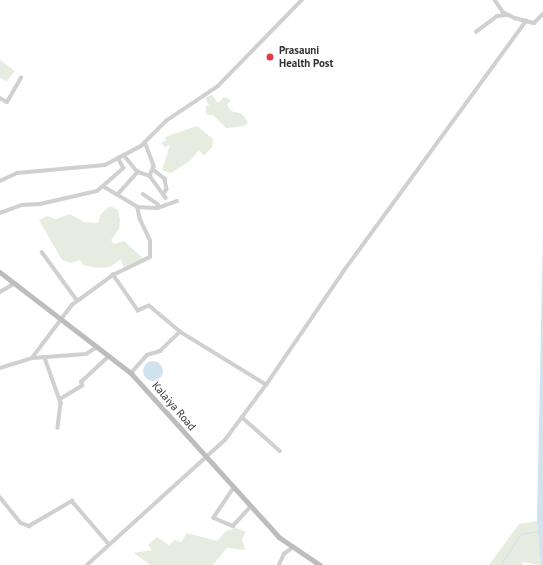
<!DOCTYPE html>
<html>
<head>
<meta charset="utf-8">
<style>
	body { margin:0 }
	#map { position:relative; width:543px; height:565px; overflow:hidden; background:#fff; font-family:"PT Sans",sans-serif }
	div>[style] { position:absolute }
	.green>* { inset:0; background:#e6ecdf }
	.water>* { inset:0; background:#cfe2ee }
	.round { border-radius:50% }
	.stream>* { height:1px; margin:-0.5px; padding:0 0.5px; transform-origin:0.5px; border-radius:0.5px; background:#cfe2ee }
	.minor>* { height:3.5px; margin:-1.75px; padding:0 1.75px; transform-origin:1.75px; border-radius:1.75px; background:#d0d0d0 }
	.secondary>* { height:4.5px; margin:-2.25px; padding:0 2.25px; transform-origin:2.25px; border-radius:2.25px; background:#bdbdbd }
	.dots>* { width:11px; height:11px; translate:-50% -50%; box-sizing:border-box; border:2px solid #fff; border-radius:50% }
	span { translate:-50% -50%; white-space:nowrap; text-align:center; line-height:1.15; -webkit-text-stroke:4px #fff; paint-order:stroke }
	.poi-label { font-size:11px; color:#333; font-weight:700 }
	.left { translate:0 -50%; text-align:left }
	.street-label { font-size:11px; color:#333 }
</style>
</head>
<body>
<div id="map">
	<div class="green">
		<div style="clip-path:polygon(0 60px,15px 71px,7px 81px,0 78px)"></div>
		<div style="clip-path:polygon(212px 95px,218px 103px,224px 97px,231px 100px,227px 105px,231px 111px,242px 114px,248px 122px,245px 126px,226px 128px,213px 115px,207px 115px,205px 107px,209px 105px,205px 98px)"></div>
		<div style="clip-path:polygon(197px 126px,213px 139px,212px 147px,204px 156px,199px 150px,190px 161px,171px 173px,162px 170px,170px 145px,165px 147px,161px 143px,166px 140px,165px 137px)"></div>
		<div style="clip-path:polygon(110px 206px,118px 210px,120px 220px,119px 229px,111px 240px,114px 244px,124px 241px,143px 258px,124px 268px,121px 259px,110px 267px,98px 268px,83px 265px,80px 260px,71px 263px,62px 260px,39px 220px,47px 216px,56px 219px,70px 214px,84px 222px,98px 223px,101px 214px)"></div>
		<div style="clip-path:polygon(537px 521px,541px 565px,523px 562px,522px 565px,489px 565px,519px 524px)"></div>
		<div style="clip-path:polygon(236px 528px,246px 532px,242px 539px,245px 550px,227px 548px,213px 565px,150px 565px,134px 553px,152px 550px,148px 545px,157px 537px,169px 545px,174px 540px,181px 542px,187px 533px,217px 541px,226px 531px)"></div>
	</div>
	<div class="water">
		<div style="clip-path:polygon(543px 230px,543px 565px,541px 565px,537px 521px)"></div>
		<div class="round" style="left:143px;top:361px;width:20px;height:20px"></div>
	</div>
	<div class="stream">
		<div style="left:500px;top:565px;width:37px;rotate:-56deg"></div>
		<div style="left:521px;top:534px;width:17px;rotate:-10deg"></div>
	</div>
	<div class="minor">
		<div style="left:495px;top:0;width:14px;rotate:56deg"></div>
		<div style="left:503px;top:12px;width:13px;rotate:27deg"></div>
		<div style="left:515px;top:18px;width:20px;rotate:15deg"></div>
		<div style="left:534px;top:23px;width:13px;rotate:-45deg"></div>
		<div style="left:476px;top:32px;width:26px;rotate:-37deg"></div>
		<div style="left:497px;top:16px;width:10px;rotate:-6deg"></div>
		<div style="left:0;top:98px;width:8px;rotate:30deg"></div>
		<div style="left:7px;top:102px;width:28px;rotate:-60deg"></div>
		<div style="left:145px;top:142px;width:26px;rotate:69deg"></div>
		<div style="left:154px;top:166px;width:11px;rotate:112deg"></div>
		<div style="left:150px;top:176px;width:27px;rotate:54deg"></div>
		<div style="left:124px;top:155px;width:22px;rotate:51deg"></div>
		<div style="left:154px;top:170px;width:14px;rotate:39deg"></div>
		<div style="left:165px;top:179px;width:10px;rotate:79deg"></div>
		<div style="left:167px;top:189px;width:6px;rotate:121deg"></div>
		<div style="left:0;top:181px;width:19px;rotate:-25deg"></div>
		<div style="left:17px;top:173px;width:88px;rotate:-5.2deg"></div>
		<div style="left:105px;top:165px;width:41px;rotate:-27.8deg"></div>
		<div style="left:141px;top:146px;width:35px;rotate:-45deg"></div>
		<div style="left:166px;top:121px;width:63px;rotate:-33.9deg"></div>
		<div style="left:218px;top:86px;width:120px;rotate:-45.7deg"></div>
		<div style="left:118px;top:194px;width:30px;rotate:-48deg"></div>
		<div style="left:138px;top:172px;width:13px;rotate:18deg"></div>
		<div style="left:143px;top:194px;width:18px;rotate:34deg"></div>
		<div style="left:158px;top:204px;width:4px;rotate:90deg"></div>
		<div style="left:137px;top:207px;width:21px;rotate:3deg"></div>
		<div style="left:158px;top:208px;width:20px;rotate:-20deg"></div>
		<div style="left:0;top:213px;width:23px;rotate:-20deg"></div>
		<div style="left:22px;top:205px;width:18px;rotate:-3deg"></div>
		<div style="left:40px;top:204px;width:58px;rotate:-12.8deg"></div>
		<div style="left:97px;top:191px;width:35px;rotate:-41deg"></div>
		<div style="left:123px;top:168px;width:11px;rotate:-117deg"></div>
		<div style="left:42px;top:252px;width:59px;rotate:53.9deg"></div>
		<div style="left:0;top:292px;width:16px;rotate:-30deg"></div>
		<div style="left:32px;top:358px;width:66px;rotate:-53deg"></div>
		<div style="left:72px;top:305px;width:51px;rotate:-36.2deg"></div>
		<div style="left:113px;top:275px;width:41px;rotate:-25.9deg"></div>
		<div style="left:150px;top:257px;width:16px;rotate:-90deg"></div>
		<div style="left:150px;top:241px;width:23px;rotate:-115deg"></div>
		<div style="left:140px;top:220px;width:13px;rotate:-103deg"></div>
		<div style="left:137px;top:207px;width:39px;rotate:-149deg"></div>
		<div style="left:45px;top:358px;width:48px;rotate:70.4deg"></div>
		<div style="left:61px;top:403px;width:25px;rotate:97deg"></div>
		<div style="left:0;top:368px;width:34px;rotate:-17deg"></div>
		<div style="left:32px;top:358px;width:54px;rotate:-4.2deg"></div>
		<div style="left:86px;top:354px;width:13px;rotate:-32deg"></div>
		<div style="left:131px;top:373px;width:24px;rotate:-48deg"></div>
		<div style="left:147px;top:355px;width:14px;rotate:-17deg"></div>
		<div style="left:160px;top:351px;width:28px;rotate:-44deg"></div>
		<div style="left:266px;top:385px;width:137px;rotate:-55.7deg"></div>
		<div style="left:343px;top:272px;width:311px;rotate:-53.9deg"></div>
		<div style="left:60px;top:399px;width:26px;rotate:-31deg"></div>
		<div style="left:82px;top:386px;width:4px;rotate:-104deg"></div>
		<div style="left:81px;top:382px;width:38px;rotate:-43deg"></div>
		<div style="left:242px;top:417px;width:51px;rotate:41.8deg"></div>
		<div style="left:234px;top:488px;width:36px;rotate:124deg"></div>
		<div style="left:214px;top:518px;width:21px;rotate:23deg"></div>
		<div style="left:233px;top:526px;width:27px;rotate:-48deg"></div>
		<div style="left:0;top:497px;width:33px;rotate:51deg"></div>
		<div style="left:21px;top:523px;width:9px;rotate:21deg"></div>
		<div style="left:29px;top:526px;width:50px;rotate:-30.2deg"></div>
		<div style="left:72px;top:501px;width:57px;rotate:49.3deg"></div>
		<div style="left:87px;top:565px;width:186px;rotate:-42.2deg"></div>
		<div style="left:225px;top:440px;width:69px;rotate:-53.3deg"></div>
		<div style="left:266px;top:385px;width:101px;rotate:-148.4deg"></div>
		<div style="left:180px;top:332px;width:40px;rotate:-140deg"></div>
		<div style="left:149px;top:306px;width:12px;rotate:156deg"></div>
		<div style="left:138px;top:311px;width:44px;rotate:-124.8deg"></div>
		<div style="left:279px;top:565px;width:12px;rotate:-66deg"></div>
		<div style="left:284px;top:554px;width:10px;rotate:-37deg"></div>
	</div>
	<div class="secondary">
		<div style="left:0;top:272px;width:165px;rotate:37.6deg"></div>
		<div style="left:131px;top:373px;width:221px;rotate:47.9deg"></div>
		<div style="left:279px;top:537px;width:50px;rotate:34.3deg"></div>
	</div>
	<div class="dots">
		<div style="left:270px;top:57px;background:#e63946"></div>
	</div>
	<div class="poi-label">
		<span class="left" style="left:279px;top:57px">Prasauni<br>Health Post</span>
	</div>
	<div class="street-label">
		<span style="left:174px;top:406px;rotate:49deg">Kalaiya Road</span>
	</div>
</div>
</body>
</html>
